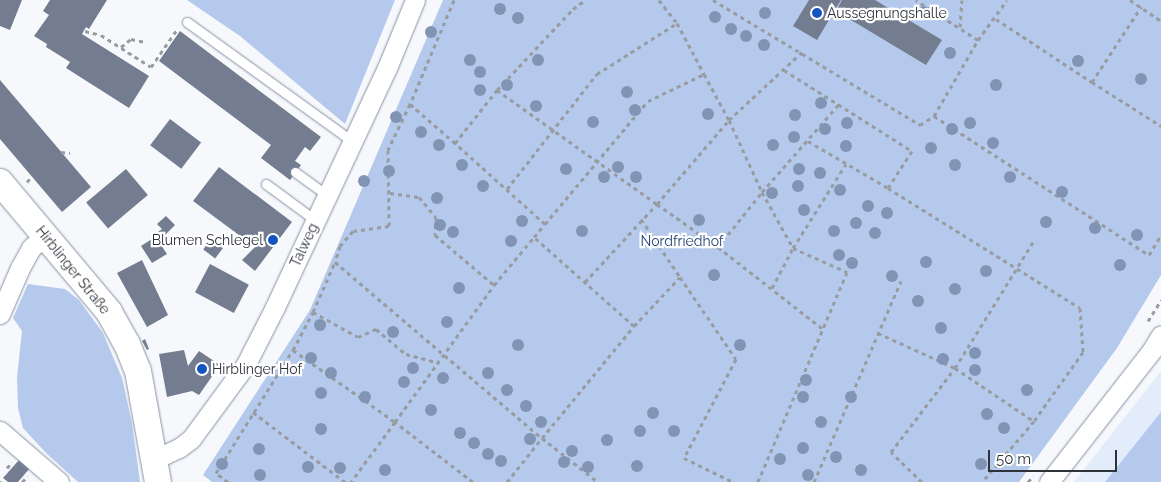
<!DOCTYPE html>
<html>
<head>
<meta charset="utf-8">
<style>
	body { margin:0 }
	#map { position:relative; width:1161px; height:482px; overflow:hidden; background:#f6f8fc; font-family:Raleway,sans-serif }
	div>[style] { position:absolute }
	.built>* { inset:0; background:#e2ecfb }
	.green>* { inset:0; background:#b4c9eb }
	.building>* { inset:0; background:#737d8f; transform-origin:0 0 }
	.path>* { height:3px; margin-top:-1.5px; transform-origin:0; background:repeating-linear-gradient(90deg,#989ca1 0 4px,transparent 0 8px) }
	.roads { filter:drop-shadow(0 0 1px #8792a4) drop-shadow(0 0 1px #8792a4) }
	.service>* { height:9px; margin:-4.5px; padding:0 4.5px; transform-origin:4.5px; border-radius:4.5px; background:#fff }
	.minor>* { height:19px; margin:-9.5px; padding:0 9.5px; transform-origin:9.5px; border-radius:9.5px; background:#fff }
	.secondary>* { height:26px; margin:-13px; padding:0 13px; transform-origin:13px; border-radius:13px; background:#fff }
	.trees>* { width:12px; height:12px; margin:-6px; border-radius:50%; background:#8294b3 }
	.dots>* { width:14px; height:14px; translate:-50% -50%; box-sizing:border-box; border:2px solid #fff; border-radius:50% }
	span { translate:-50% -50%; white-space:nowrap; text-align:center; line-height:1.15; -webkit-text-stroke:4.5px #fff; paint-order:stroke }
	.poi-label { font-size:14px; color:#2e333a }
	.left { translate:0 -50%; text-align:left }
	.right { translate:-100% -50%; text-align:right }
	.park-label { font-size:14px; color:#244377 }
	.street-label { font-size:14px; color:#2e333a }
	.scale { position:absolute; left:988px; top:450px; width:129px; height:22px; box-sizing:border-box; border:2px solid #2e333a; border-top:0; padding-left:6px; font-size:15px; line-height:18px; white-space:nowrap; color:#2e333a; -webkit-text-stroke:4px #fff; paint-order:stroke }
</style>
</head>
<body>
<div id="map">
	<div class="built">
		<div style="clip-path:polygon(1161px 371px,1161px 482px,1074px 482px)"></div>
	</div>
	<div class="green">
		<div style="clip-path:polygon(187px 0,395px 0,345px 124px,240px 36px)"></div>
		<div style="clip-path:polygon(443px 0,1161px 0,1161px 275px,1117px 348px,1019px 482px,212px 482px,203px 475px,310px 310px)"></div>
		<div style="clip-path:polygon(28px 284px,65px 289px,79px 300px,103px 333px,122px 378px,132px 423px,140px 482px,78px 482px,46px 453px,23px 428px,18px 408px,17px 377px,22px 331px,13px 318px)"></div>
		<div style="clip-path:polygon(1161px 412px,1161px 482px,1105px 482px)"></div>
	</div>
	<div class="building">
		<div style="clip-path:polygon(0 0,22px 0,10px 30px,0 26px)"></div>
		<div style="clip-path:polygon(50px 0,107px 0,89px 29px,86px 27px,82px 34px,149px 76px,129px 108px,66px 68px,70px 62px,46px 47px,47px 44px,34px 36px,49px 15px,43px 11px)"></div>
		<div style="clip-path:polygon(809px 0,841px 0,817px 40px,793px 26px)"></div>
		<div style="clip-path:polygon(842px 0,875px 0,942px 40px,926px 65px,836px 11px)"></div>
		<div style="clip-path:polygon(180px 31px,321px 137px,310px 151px,305px 147px,295px 161px,301px 165px,290px 180px,261px 158px,271px 145px,159px 61px)"></div>
		<div style="clip-path:polygon(0 80px,91px 187px,62px 212px,0 139px)"></div>
		<div style="left:170px;top:119px;width:39px;height:33px;rotate:37deg"></div>
		<div style="clip-path:polygon(219px 167px,292px 222px,255px 271px,242px 260px,255px 247px,193px 201px)"></div>
		<div style="left:126px;top:169px;width:34px;height:52px;rotate:50deg"></div>
		<div style="clip-path:polygon(166px 216px,175px 225px,164px 236px,167px 241px,161px 245px,167px 254px,152px 263px,141px 246px,155px 237px,154px 235px,162px 229px,157px 224px)"></div>
		<div style="left:211px;top:239px;width:15px;height:13px;rotate:37deg"></div>
		<div style="clip-path:polygon(142px 260px,168px 315px,147px 327px,117px 273px)"></div>
		<div style="left:210px;top:264px;width:44px;height:32px;rotate:28deg"></div>
		<div style="clip-path:polygon(145px 339px,149px 349px,147px 350px,142px 341px)"></div>
		<div style="clip-path:polygon(184px 350px,188px 366px,199px 351px,220px 365px,199px 395px,192px 391px,167px 397px,159px 354px)"></div>
		<div style="clip-path:polygon(19px 460px,30px 468px,18px 482px,8px 482px,3px 478px)"></div>
	</div>
	<div class="path">
		<div style="left:454px;top:0;width:113px;rotate:112.9deg"></div>
		<div style="left:410px;top:104px;width:60px;rotate:40.9deg"></div>
		<div style="left:455px;top:143px;width:68px;rotate:-51.6deg"></div>
		<div style="left:497px;top:90px;width:111px;rotate:-46.8deg"></div>
		<div style="left:573px;top:9px;width:15px;rotate:-37deg"></div>
		<div style="left:659px;top:0;width:29px;rotate:52deg"></div>
		<div style="left:677px;top:23px;width:58px;rotate:62.1deg"></div>
		<div style="left:704px;top:74px;width:52px;rotate:61.5deg"></div>
		<div style="left:729px;top:120px;width:79px;rotate:65.4deg"></div>
		<div style="left:762px;top:192px;width:64px;rotate:61deg"></div>
		<div style="left:793px;top:248px;width:59px;rotate:24deg"></div>
		<div style="left:847px;top:272px;width:228px;rotate:113deg"></div>
		<div style="left:713px;top:0;width:242px;rotate:31.1deg"></div>
		<div style="left:920px;top:125px;width:17px;rotate:-33deg"></div>
		<div style="left:934px;top:116px;width:88px;rotate:-59.9deg"></div>
		<div style="left:978px;top:40px;width:74px;rotate:-147.2deg"></div>
		<div style="left:1130px;top:0;width:37px;rotate:34deg"></div>
		<div style="left:996px;top:19px;width:115px;rotate:33.3deg"></div>
		<div style="left:1092px;top:82px;width:90px;rotate:-56.8deg"></div>
		<div style="left:960px;top:27px;width:27px;rotate:-86deg"></div>
		<div style="left:85px;top:31px;width:16px;rotate:14deg"></div>
		<div style="left:101px;top:35px;width:59px;rotate:32.6deg"></div>
		<div style="left:151px;top:67px;width:47px;rotate:-55.3deg"></div>
		<div style="left:978px;top:40px;width:49px;rotate:-54.1deg"></div>
		<div style="left:121px;top:47px;width:13px;rotate:-39deg"></div>
		<div style="left:131px;top:39px;width:14px;rotate:12deg"></div>
		<div style="left:784px;top:70px;width:151px;rotate:32.3deg"></div>
		<div style="left:912px;top:151px;width:44px;rotate:123deg"></div>
		<div style="left:888px;top:188px;width:226px;rotate:32deg"></div>
		<div style="left:1080px;top:308px;width:44px;rotate:86.1deg"></div>
		<div style="left:1083px;top:352px;width:85px;rotate:125.4deg"></div>
		<div style="left:1034px;top:421px;width:80px;rotate:130.4deg"></div>
		<div style="left:1092px;top:82px;width:82px;rotate:32.5deg"></div>
		<div style="left:497px;top:90px;width:196px;rotate:35.5deg"></div>
		<div style="left:657px;top:204px;width:111px;rotate:-49.4deg"></div>
		<div style="left:729px;top:120px;width:100px;rotate:-43deg"></div>
		<div style="left:410px;top:104px;width:51px;rotate:115.6deg"></div>
		<div style="left:388px;top:150px;width:76px;rotate:89.2deg"></div>
		<div style="left:389px;top:226px;width:36px;rotate:172deg"></div>
		<div style="left:353px;top:231px;width:20px;rotate:131deg"></div>
		<div style="left:340px;top:246px;width:17px;rotate:107deg"></div>
		<div style="left:335px;top:262px;width:272px;rotate:40.4deg"></div>
		<div style="left:542px;top:438px;width:145px;rotate:-50.6deg"></div>
		<div style="left:634px;top:326px;width:134px;rotate:-138.3deg"></div>
		<div style="left:534px;top:237px;width:17px;rotate:-50deg"></div>
		<div style="left:545px;top:224px;width:121px;rotate:-138deg"></div>
		<div style="left:934px;top:116px;width:256px;rotate:32.9deg"></div>
		<div style="left:1149px;top:255px;width:23px;rotate:-59deg"></div>
		<div style="left:808px;top:141px;width:93px;rotate:30.4deg"></div>
		<div style="left:61px;top:152px;width:9px;rotate:6deg"></div>
		<div style="left:27px;top:182px;width:8px;rotate:-50deg"></div>
		<div style="left:507px;top:189px;width:146px;rotate:-52deg"></div>
		<div style="left:597px;top:74px;width:95px;rotate:-32.5deg"></div>
		<div style="left:390px;top:193px;width:29px;rotate:8deg"></div>
		<div style="left:419px;top:197px;width:26px;rotate:50deg"></div>
		<div style="left:436px;top:217px;width:18px;rotate:93deg"></div>
		<div style="left:435px;top:235px;width:77px;rotate:40.3deg"></div>
		<div style="left:494px;top:285px;width:62px;rotate:-50.2deg"></div>
		<div style="left:641px;top:219px;width:70px;rotate:56.1deg"></div>
		<div style="left:545px;top:224px;width:160px;rotate:-50.1deg"></div>
		<div style="left:648px;top:101px;width:62px;rotate:-25.7deg"></div>
		<div style="left:718px;top:247px;width:70px;rotate:-51.3deg"></div>
		<div style="left:762px;top:192px;width:117px;rotate:-48.8deg"></div>
		<div style="left:585px;top:282px;width:106px;rotate:-47.3deg"></div>
		<div style="left:657px;top:204px;width:75px;rotate:35.2deg"></div>
		<div style="left:718px;top:247px;width:133px;rotate:38deg"></div>
		<div style="left:772px;top:288px;width:45px;rotate:-62.3deg"></div>
		<div style="left:793px;top:248px;width:99px;rotate:-57.8deg"></div>
		<div style="left:313px;top:312px;width:51px;rotate:29.1deg"></div>
		<div style="left:358px;top:337px;width:20px;rotate:-24deg"></div>
		<div style="left:376px;top:329px;width:39px;rotate:40deg"></div>
		<div style="left:406px;top:354px;width:34px;rotate:15deg"></div>
		<div style="left:1148px;top:321px;width:25px;rotate:-58deg"></div>
		<div style="left:634px;top:326px;width:67px;rotate:-46.8deg"></div>
		<div style="left:680px;top:277px;width:99px;rotate:55.7deg"></div>
		<div style="left:736px;top:359px;width:112px;rotate:117.7deg"></div>
		<div style="left:684px;top:458px;width:55px;rotate:26.1deg"></div>
		<div style="left:878px;top:333px;width:85px;rotate:24.4deg"></div>
		<div style="left:955px;top:368px;width:95px;rotate:33.9deg"></div>
		<div style="left:293px;top:350px;width:125px;rotate:35.2deg"></div>
		<div style="left:395px;top:422px;width:74px;rotate:126.3deg"></div>
		<div style="left:253px;top:412px;width:116px;rotate:37.3deg"></div>
		<div style="left:7px;top:468px;width:8px;rotate:-50deg"></div>
		<div style="left:0;top:481px;width:1px;rotate:45deg"></div>
		<div style="left:22px;top:482px;width:8px;rotate:-45deg"></div>
		<div style="left:228px;top:482px;width:15px;rotate:-143deg"></div>
		<div style="left:216px;top:473px;width:145px;rotate:-58deg"></div>
		<div style="left:293px;top:350px;width:43px;rotate:-62.2deg"></div>
		<div style="left:313px;top:312px;width:55px;rotate:-66.3deg"></div>
		<div style="left:473px;top:482px;width:98px;rotate:-142.4deg"></div>
		<div style="left:395px;top:422px;width:169px;rotate:-54.1deg"></div>
		<div style="left:507px;top:482px;width:56px;rotate:-51.5deg"></div>
		<div style="left:542px;top:438px;width:71px;rotate:38.2deg"></div>
		<div style="left:814px;top:482px;width:219px;rotate:-66.6deg"></div>
		<div style="left:922px;top:482px;width:43px;rotate:-135.9deg"></div>
		<div style="left:891px;top:452px;width:106px;rotate:-52.7deg"></div>
		<div style="left:955px;top:368px;width:148px;rotate:-58.2deg"></div>
		<div style="left:1028px;top:482px;width:8px;rotate:-50deg"></div>
	</div>
	<div class="roads">
		<div class="service">
			<div style="left:187px;top:22px;width:203px;rotate:35.8deg"></div>
			<div style="left:295px;top:172px;width:39px;rotate:36deg"></div>
			<div style="left:266px;top:184px;width:61px;rotate:36.3deg"></div>
		</div>
		<div class="minor">
			<div style="left:0;top:314px;width:50px;rotate:-66.5deg"></div>
			<div style="left:20px;top:268px;width:23px;rotate:-61deg"></div>
			<div style="left:31px;top:248px;width:18px;rotate:-41deg"></div>
			<div style="left:0;top:431px;width:78px;rotate:40.8deg"></div>
			<div style="left:153px;top:460px;width:29px;rotate:-25deg"></div>
			<div style="left:179px;top:448px;width:15px;rotate:-37deg"></div>
			<div style="left:191px;top:439px;width:93px;rotate:-53.7deg"></div>
			<div style="left:246px;top:364px;width:64px;rotate:-63deg"></div>
			<div style="left:275px;top:307px;width:264px;rotate:-64.9deg"></div>
			<div style="left:387px;top:68px;width:74px;rotate:-67.6deg"></div>
			<div style="left:1049px;top:482px;width:167px;rotate:-52deg"></div>
			<div style="left:1152px;top:350px;width:17px;rotate:-59deg"></div>
		</div>
		<div class="secondary">
			<div style="left:0;top:182px;width:170px;rotate:50deg"></div>
			<div style="left:109px;top:312px;width:37px;rotate:61deg"></div>
			<div style="left:127px;top:344px;width:29px;rotate:68deg"></div>
			<div style="left:138px;top:371px;width:113px;rotate:79.8deg"></div>
		</div>
	</div>
	<div class="trees">
		<div style="left:500px;top:9px"></div>
		<div style="left:924px;top:12px"></div>
		<div style="left:765px;top:13px"></div>
		<div style="left:715px;top:17px"></div>
		<div style="left:518px;top:18px"></div>
		<div style="left:731px;top:29px"></div>
		<div style="left:431px;top:32px"></div>
		<div style="left:746px;top:36px"></div>
		<div style="left:764px;top:45px"></div>
		<div style="left:950px;top:53px"></div>
		<div style="left:470px;top:60px"></div>
		<div style="left:538px;top:60px"></div>
		<div style="left:1078px;top:61px"></div>
		<div style="left:480px;top:72px"></div>
		<div style="left:1141px;top:79px"></div>
		<div style="left:507px;top:85px"></div>
		<div style="left:996px;top:85px"></div>
		<div style="left:480px;top:90px"></div>
		<div style="left:627px;top:92px"></div>
		<div style="left:821px;top:103px"></div>
		<div style="left:536px;top:106px"></div>
		<div style="left:635px;top:110px"></div>
		<div style="left:708px;top:114px"></div>
		<div style="left:795px;top:115px"></div>
		<div style="left:396px;top:117px"></div>
		<div style="left:593px;top:122px"></div>
		<div style="left:847px;top:123px"></div>
		<div style="left:970px;top:123px"></div>
		<div style="left:825px;top:129px"></div>
		<div style="left:952px;top:129px"></div>
		<div style="left:421px;top:132px"></div>
		<div style="left:794px;top:137px"></div>
		<div style="left:993px;top:143px"></div>
		<div style="left:439px;top:145px"></div>
		<div style="left:773px;top:145px"></div>
		<div style="left:846px;top:146px"></div>
		<div style="left:931px;top:148px"></div>
		<div style="left:462px;top:165px"></div>
		<div style="left:955px;top:165px"></div>
		<div style="left:618px;top:167px"></div>
		<div style="left:566px;top:169px"></div>
		<div style="left:799px;top:169px"></div>
		<div style="left:389px;top:171px"></div>
		<div style="left:820px;top:173px"></div>
		<div style="left:604px;top:177px"></div>
		<div style="left:636px;top:177px"></div>
		<div style="left:1010px;top:177px"></div>
		<div style="left:364px;top:181px"></div>
		<div style="left:483px;top:186px"></div>
		<div style="left:798px;top:186px"></div>
		<div style="left:840px;top:190px"></div>
		<div style="left:1062px;top:192px"></div>
		<div style="left:772px;top:193px"></div>
		<div style="left:437px;top:198px"></div>
		<div style="left:868px;top:206px"></div>
		<div style="left:804px;top:210px"></div>
		<div style="left:887px;top:213px"></div>
		<div style="left:699px;top:220px"></div>
		<div style="left:522px;top:221px"></div>
		<div style="left:1046px;top:222px"></div>
		<div style="left:856px;top:223px"></div>
		<div style="left:440px;top:225px"></div>
		<div style="left:1095px;top:228px"></div>
		<div style="left:582px;top:231px"></div>
		<div style="left:834px;top:231px"></div>
		<div style="left:453px;top:232px"></div>
		<div style="left:875px;top:233px"></div>
		<div style="left:1137px;top:235px"></div>
		<div style="left:511px;top:241px"></div>
		<div style="left:839px;top:255px"></div>
		<div style="left:926px;top:262px"></div>
		<div style="left:852px;top:263px"></div>
		<div style="left:1120px;top:265px"></div>
		<div style="left:986px;top:271px"></div>
		<div style="left:714px;top:275px"></div>
		<div style="left:892px;top:276px"></div>
		<div style="left:459px;top:288px"></div>
		<div style="left:955px;top:289px"></div>
		<div style="left:918px;top:301px"></div>
		<div style="left:447px;top:322px"></div>
		<div style="left:320px;top:325px"></div>
		<div style="left:941px;top:328px"></div>
		<div style="left:393px;top:332px"></div>
		<div style="left:518px;top:345px"></div>
		<div style="left:740px;top:345px"></div>
		<div style="left:975px;top:353px"></div>
		<div style="left:311px;top:358px"></div>
		<div style="left:943px;top:359px"></div>
		<div style="left:413px;top:368px"></div>
		<div style="left:975px;top:370px"></div>
		<div style="left:331px;top:373px"></div>
		<div style="left:488px;top:373px"></div>
		<div style="left:443px;top:378px"></div>
		<div style="left:806px;top:380px"></div>
		<div style="left:404px;top:382px"></div>
		<div style="left:507px;top:390px"></div>
		<div style="left:1027px;top:390px"></div>
		<div style="left:321px;top:393px"></div>
		<div style="left:365px;top:397px"></div>
		<div style="left:803px;top:397px"></div>
		<div style="left:851px;top:397px"></div>
		<div style="left:526px;top:406px"></div>
		<div style="left:431px;top:410px"></div>
		<div style="left:653px;top:413px"></div>
		<div style="left:987px;top:414px"></div>
		<div style="left:541px;top:422px"></div>
		<div style="left:821px;top:422px"></div>
		<div style="left:1004px;top:428px"></div>
		<div style="left:321px;top:429px"></div>
		<div style="left:640px;top:431px"></div>
		<div style="left:674px;top:431px"></div>
		<div style="left:460px;top:433px"></div>
		<div style="left:530px;top:439px"></div>
		<div style="left:607px;top:440px"></div>
		<div style="left:474px;top:443px"></div>
		<div style="left:803px;top:448px"></div>
		<div style="left:259px;top:449px"></div>
		<div style="left:572px;top:451px"></div>
		<div style="left:488px;top:454px"></div>
		<div style="left:836px;top:457px"></div>
		<div style="left:780px;top:459px"></div>
		<div style="left:501px;top:461px"></div>
		<div style="left:564px;top:462px"></div>
		<div style="left:222px;top:464px"></div>
		<div style="left:981px;top:464px"></div>
		<div style="left:637px;top:466px"></div>
		<div style="left:308px;top:467px"></div>
		<div style="left:588px;top:467px"></div>
		<div style="left:340px;top:468px"></div>
		<div style="left:385px;top:470px"></div>
		<div style="left:861px;top:470px"></div>
		<div style="left:260px;top:475px"></div>
		<div style="left:808px;top:475px"></div>
	</div>
	<div class="dots">
		<div style="left:817px;top:13px;background:#1454c0"></div>
		<div style="left:273px;top:240px;background:#1454c0"></div>
		<div style="left:202px;top:369px;background:#1454c0"></div>
	</div>
	<div class="poi-label">
		<span class="left" style="left:827px;top:13px">Aussegnungshalle</span>
		<span class="right" style="left:263px;top:240px">Blumen Schlegel</span>
		<span class="left" style="left:212px;top:369px">Hirblinger Hof</span>
	</div>
	<div class="park-label">
		<span style="left:682px;top:241px">Nordfriedhof</span>
	</div>
	<div class="street-label">
		<span style="left:304px;top:245px;rotate:-65deg">Talweg</span>
		<span style="left:73px;top:270px;rotate:51deg">Hirblinger Straße</span>
	</div>
	<div class="scale">50 m</div>
</div>
</body>
</html>
